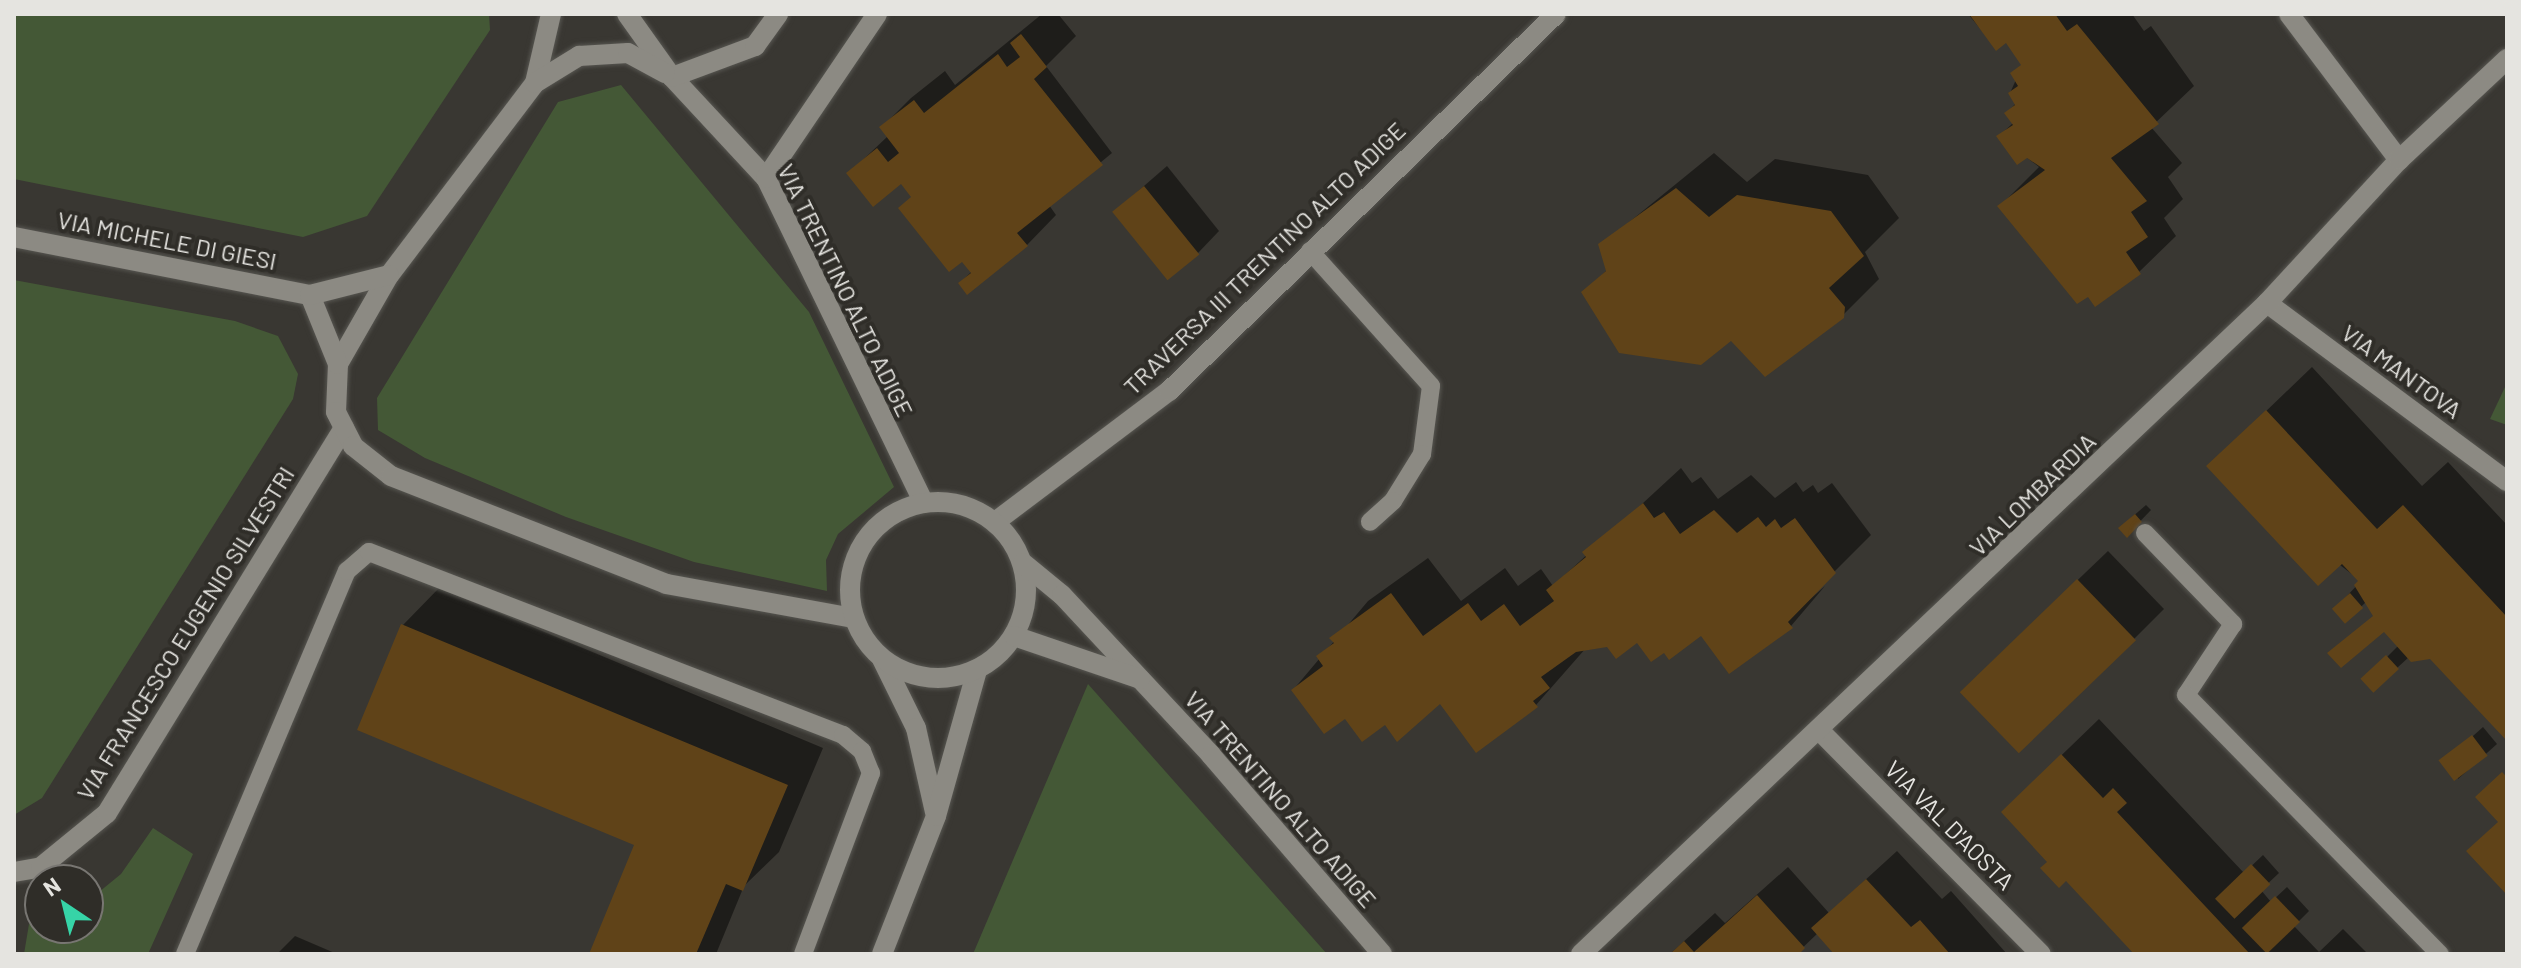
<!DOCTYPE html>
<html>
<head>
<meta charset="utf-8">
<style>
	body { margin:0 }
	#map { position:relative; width:2521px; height:968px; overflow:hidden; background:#393732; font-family:Barlow,sans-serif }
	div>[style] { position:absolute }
	.green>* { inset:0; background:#445836 }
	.shadow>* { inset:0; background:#0007 }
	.building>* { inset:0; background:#604318; transform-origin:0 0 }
	.roads { filter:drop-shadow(0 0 2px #575651) drop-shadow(0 0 2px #575651) }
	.lane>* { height:18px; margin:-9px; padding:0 9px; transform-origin:9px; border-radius:9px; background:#8c8a83 }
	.street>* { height:20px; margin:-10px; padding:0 10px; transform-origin:10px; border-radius:10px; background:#8c8a83 }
	.secondary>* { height:20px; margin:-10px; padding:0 10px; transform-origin:10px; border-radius:10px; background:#8c8a83 }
	.secondary>.ring { margin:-10px; padding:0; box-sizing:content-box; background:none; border:20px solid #8c8a83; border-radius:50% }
	span { translate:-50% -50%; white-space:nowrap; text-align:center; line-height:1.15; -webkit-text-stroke:8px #2f2d28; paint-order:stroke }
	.street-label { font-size:24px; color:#e5e4e0 }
	.frame { position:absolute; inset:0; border:16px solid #e5e4e0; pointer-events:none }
	.north { position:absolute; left:24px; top:864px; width:80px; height:80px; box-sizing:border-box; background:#2f2d28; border:2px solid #787672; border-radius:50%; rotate:325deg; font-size:22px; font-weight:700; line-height:32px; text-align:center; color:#e5e4e0 }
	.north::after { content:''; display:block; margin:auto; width:28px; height:36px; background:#36d4a7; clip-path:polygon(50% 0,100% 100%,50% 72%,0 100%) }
</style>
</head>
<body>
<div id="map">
	<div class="green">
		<div style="clip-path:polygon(14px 14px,489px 14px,490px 30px,367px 216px,303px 237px,14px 179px)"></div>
		<div style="clip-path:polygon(621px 85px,809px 312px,894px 487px,838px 534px,826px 560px,827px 591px,694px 562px,566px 517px,425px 458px,378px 430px,377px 398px,558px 102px)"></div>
		<div style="clip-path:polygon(14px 280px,235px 321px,278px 336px,298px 374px,293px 399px,42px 798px,14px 815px)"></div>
		<div style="clip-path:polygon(2506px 385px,2507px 385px,2507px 425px,2490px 419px)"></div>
		<div style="clip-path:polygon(1088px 684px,1327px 954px,973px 954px)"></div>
		<div style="clip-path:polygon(153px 828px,193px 854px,148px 954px,24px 954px,29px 924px,88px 928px,88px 901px,121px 874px)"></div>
	</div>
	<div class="shadow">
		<div style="clip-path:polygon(1042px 14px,1058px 14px,1076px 36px,1046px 66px,1112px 153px,1049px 205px,1056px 215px,1027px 245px,960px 283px,972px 271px,902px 181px,848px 174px,888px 136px,882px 127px,911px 98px,945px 71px,955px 85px)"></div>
		<div style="clip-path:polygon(1968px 14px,2132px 14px,2144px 31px,2151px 26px,2194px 86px,2151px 127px,2182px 163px,2168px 177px,2183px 199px,2164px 218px,2176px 236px,2139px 272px,2000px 206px,2039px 167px,1999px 136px,2013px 123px,2007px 113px,2016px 103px,2010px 93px,2023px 64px,2007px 40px,1996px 48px)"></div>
		<div style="clip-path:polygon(1714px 153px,1747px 182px,1775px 159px,1868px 175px,1899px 218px,1865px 252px,1879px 279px,1842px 316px,1731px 339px,1584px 292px,1608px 269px,1601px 245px)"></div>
		<div style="clip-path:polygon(1167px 166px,1219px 231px,1198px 253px,1114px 212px)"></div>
		<div style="clip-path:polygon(2312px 367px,2422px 486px,2448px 462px,2507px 525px,2507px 739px,2431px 656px,2409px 657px,2373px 690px,2364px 680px,2399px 645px,2366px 602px,2345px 622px,2345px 598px,2361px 581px,2209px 466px)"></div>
		<div style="clip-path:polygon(1681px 468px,1692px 483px,1701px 477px,1718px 499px,1751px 475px,1775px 498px,1796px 482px,1803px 492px,1813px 485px,1818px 493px,1832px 483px,1871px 535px,1781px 625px,1825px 586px,1791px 626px,1702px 633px,1665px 650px,1637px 640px,1586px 648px,1536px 705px,1441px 701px,1385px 722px,1345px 716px,1293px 690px,1368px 601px,1428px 558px,1461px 601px,1505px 568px,1518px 586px,1541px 569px,1553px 586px)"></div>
		<div style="clip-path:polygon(2146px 505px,2151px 510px,2127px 535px,2131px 518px)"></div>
		<div style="clip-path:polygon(2108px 551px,2164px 609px,2134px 639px,1992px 662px)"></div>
		<div style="clip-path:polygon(439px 588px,823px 748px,779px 852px,744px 886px,716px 954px,591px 954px,637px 844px,403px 625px)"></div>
		<div style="clip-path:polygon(2099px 719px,2244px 873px,2263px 855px,2279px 873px,2261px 890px,2271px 902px,2287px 887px,2309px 911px,2294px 926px,2319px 952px,2343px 929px,2368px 954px,2137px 954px,2049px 861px,2040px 776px)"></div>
		<div style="clip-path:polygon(2483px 727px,2497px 744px,2458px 779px,2454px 753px)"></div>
		<div style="clip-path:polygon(1897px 851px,1942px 899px,1951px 891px,2007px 954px,1837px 954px,1818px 933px,1796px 954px,1670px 954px,1715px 913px,1725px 923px,1788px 867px,1829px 913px)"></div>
		<div style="clip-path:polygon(295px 936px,337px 954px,277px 954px)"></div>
	</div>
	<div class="building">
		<div style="clip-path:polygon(1969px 14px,2055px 14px,2067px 31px,2077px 24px,2159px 124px,2111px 158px,2147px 201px,2131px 212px,2148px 237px,2126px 252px,2141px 274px,2095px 307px,2088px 297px,2077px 304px,1997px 206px,2045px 170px,2027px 158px,2017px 165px,1996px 136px,2013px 125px,2004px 113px,2015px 105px,2008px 93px,2018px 86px,2010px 73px,2021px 65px,2006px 43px,1996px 51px)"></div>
		<div style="clip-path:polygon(1021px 34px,1047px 67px,1034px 79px,1103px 165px,1017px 233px,1028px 246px,967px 295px,958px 283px,971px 273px,962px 262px,949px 272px,898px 208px,911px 197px,901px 184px,873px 207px,846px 173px,877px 148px,888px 162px,899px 153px,879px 127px,914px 100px,924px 113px,998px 54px,1007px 67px,1020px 57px,1010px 43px)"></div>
		<div style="left:1144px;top:186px;width:88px;height:41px;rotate:51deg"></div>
		<div style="clip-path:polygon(1676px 188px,1709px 217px,1737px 195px,1831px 211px,1864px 256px,1829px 288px,1845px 307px,1844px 318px,1765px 377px,1731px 341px,1701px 365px,1619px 353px,1581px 292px,1606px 271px,1598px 244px)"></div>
		<div style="clip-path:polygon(2266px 410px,2377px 529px,2403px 505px,2507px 617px,2507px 741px,2430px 659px,2411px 662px,2384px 632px,2341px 668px,2327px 653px,2373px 616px,2354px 585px,2358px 581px,2342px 564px,2318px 586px,2206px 466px)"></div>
		<div style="clip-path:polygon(1643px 503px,1654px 518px,1664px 512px,1680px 534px,1714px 510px,1737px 533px,1758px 517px,1766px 527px,1775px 519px,1781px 528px,1795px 518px,1836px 573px,1788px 622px,1793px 628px,1729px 674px,1701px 636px,1669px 660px,1664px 653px,1651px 662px,1637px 643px,1616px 659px,1607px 647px,1576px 652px,1541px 677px,1550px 688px,1533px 701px,1538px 707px,1476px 753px,1440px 704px,1397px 742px,1385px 725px,1362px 742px,1345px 719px,1324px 734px,1291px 690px,1323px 666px,1316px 656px,1334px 643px,1329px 638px,1391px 593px,1423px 636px,1468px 603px,1481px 621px,1504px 604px,1520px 626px,1554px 601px,1546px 590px,1586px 557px,1582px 552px)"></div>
		<div style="clip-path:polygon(2135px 514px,2142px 522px,2127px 538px,2118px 528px)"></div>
		<div style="left:2077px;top:579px;width:85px;height:163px;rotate:46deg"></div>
		<div style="left:2350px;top:593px;width:20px;height:24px;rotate:49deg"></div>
		<div style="clip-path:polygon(401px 624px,788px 785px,743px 891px,726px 884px,696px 954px,589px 954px,634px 845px,357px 730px)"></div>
		<div style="left:2386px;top:655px;width:19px;height:35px;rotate:47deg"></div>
		<div style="left:2472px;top:735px;width:26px;height:42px;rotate:53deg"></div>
		<div style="clip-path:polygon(2061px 754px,2103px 798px,2113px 788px,2127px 803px,2117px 812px,2250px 954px,2134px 954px,2066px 881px,2059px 888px,2040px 868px,2047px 862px,2001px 812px)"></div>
		<div style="clip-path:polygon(2502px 772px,2507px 777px,2507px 895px,2466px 851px,2498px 822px,2475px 797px)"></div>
		<div style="left:2251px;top:864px;width:28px;height:50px;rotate:46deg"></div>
		<div style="clip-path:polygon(1866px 879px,1911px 927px,1920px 920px,1950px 954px,1834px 954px,1811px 928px)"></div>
		<div style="clip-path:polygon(1757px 895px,1805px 948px,1799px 954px,1670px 954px,1684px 941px,1694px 952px)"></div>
		<div style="left:2275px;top:896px;width:36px;height:46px;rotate:46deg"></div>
	</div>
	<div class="roads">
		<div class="lane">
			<div style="left:1310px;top:251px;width:181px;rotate:48.1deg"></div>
			<div style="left:1431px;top:386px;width:69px;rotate:97.5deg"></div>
			<div style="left:1422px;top:454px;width:55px;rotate:121.7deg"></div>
			<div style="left:1393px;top:501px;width:31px;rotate:138deg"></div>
			<div style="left:2145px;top:533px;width:127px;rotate:46deg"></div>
			<div style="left:2233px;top:624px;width:85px;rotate:123.5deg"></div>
			<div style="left:2186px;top:695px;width:363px;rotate:45.6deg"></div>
			<div style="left:185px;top:954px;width:416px;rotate:-67.1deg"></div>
			<div style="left:347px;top:571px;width:29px;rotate:-41deg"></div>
			<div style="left:369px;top:552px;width:508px;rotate:21.11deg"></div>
			<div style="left:843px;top:735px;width:25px;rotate:40deg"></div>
			<div style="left:862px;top:751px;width:24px;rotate:68deg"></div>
			<div style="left:871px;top:773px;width:193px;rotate:110.6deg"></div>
		</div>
		<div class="street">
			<div style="left:2289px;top:14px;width:183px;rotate:53deg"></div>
			<div style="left:14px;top:237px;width:302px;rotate:11.1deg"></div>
			<div style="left:2267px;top:303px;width:299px;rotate:36.6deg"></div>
			<div style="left:995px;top:522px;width:218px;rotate:-37deg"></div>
			<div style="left:1169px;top:391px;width:540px;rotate:-44.25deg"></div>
			<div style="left:882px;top:659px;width:77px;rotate:63.8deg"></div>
			<div style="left:916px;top:728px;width:86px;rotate:77.3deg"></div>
			<div style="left:1822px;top:733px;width:311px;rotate:45.3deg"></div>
			<div style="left:14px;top:872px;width:27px;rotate:-10deg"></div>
			<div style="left:41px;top:867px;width:85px;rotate:-39.3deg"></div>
			<div style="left:107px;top:813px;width:452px;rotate:-58.4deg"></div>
			<div style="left:882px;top:954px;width:148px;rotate:-68.6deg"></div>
			<div style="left:936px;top:816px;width:152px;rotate:-74.3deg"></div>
			<div style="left:1581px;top:954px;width:946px;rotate:-43.5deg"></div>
			<div style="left:2267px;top:303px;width:195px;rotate:-47.3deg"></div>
			<div style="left:2399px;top:160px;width:148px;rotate:-43.1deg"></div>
		</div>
		<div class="secondary">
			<div style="left:551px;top:14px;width:71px;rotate:103.1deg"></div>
			<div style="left:535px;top:83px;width:241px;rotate:127.2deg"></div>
			<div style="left:389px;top:275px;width:103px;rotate:119.8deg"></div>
			<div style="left:338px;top:364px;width:48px;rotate:92.4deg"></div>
			<div style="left:336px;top:412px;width:38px;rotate:63deg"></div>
			<div style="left:353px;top:446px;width:48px;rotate:38.3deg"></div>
			<div style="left:391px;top:476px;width:295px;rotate:21.4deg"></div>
			<div style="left:666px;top:584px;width:190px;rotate:10.3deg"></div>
			<div style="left:627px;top:14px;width:77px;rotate:54.5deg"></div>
			<div style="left:672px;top:77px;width:138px;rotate:47.1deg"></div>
			<div style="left:766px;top:178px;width:361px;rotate:64.1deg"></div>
			<div style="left:672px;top:77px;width:89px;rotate:-20.5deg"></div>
			<div style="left:755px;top:46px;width:39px;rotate:-54deg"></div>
			<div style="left:535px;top:83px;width:52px;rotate:-31.5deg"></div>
			<div style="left:579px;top:56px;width:49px;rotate:-3.5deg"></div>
			<div style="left:628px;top:53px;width:42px;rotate:28.4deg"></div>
			<div style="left:766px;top:178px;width:198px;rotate:-55.9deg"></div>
			<div style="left:338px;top:364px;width:74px;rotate:-112.1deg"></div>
			<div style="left:310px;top:295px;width:81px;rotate:-14.2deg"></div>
			<div class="ring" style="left:850px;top:502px;width:156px;height:156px"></div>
			<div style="left:1023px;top:563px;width:50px;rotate:39.4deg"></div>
			<div style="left:1062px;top:595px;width:219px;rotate:47deg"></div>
			<div style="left:1211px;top:755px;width:262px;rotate:49.3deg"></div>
			<div style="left:1014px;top:636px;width:133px;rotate:18.8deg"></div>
		</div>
	</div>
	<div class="street-label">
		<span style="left:167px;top:240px;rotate:11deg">VIA MICHELE DI GIESI</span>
		<span style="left:1264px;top:258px;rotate:-44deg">TRAVERSA III TRENTINO ALTO ADIGE</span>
		<span style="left:846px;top:290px;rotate:64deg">VIA TRENTINO ALTO ADIGE</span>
		<span style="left:2402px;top:371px;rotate:36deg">VIA MANTOVA</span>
		<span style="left:2032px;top:494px;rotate:-44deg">VIA LOMBARDIA</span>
		<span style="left:185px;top:633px;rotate:-58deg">VIA FRANCESCO EUGENIO SILVESTRI</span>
		<span style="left:1281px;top:799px;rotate:49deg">VIA TRENTINO ALTO ADIGE</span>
		<span style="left:1950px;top:825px;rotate:45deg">VIA VAL D'AOSTA</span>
	</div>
	<div class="frame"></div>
	<div class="north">N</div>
</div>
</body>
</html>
